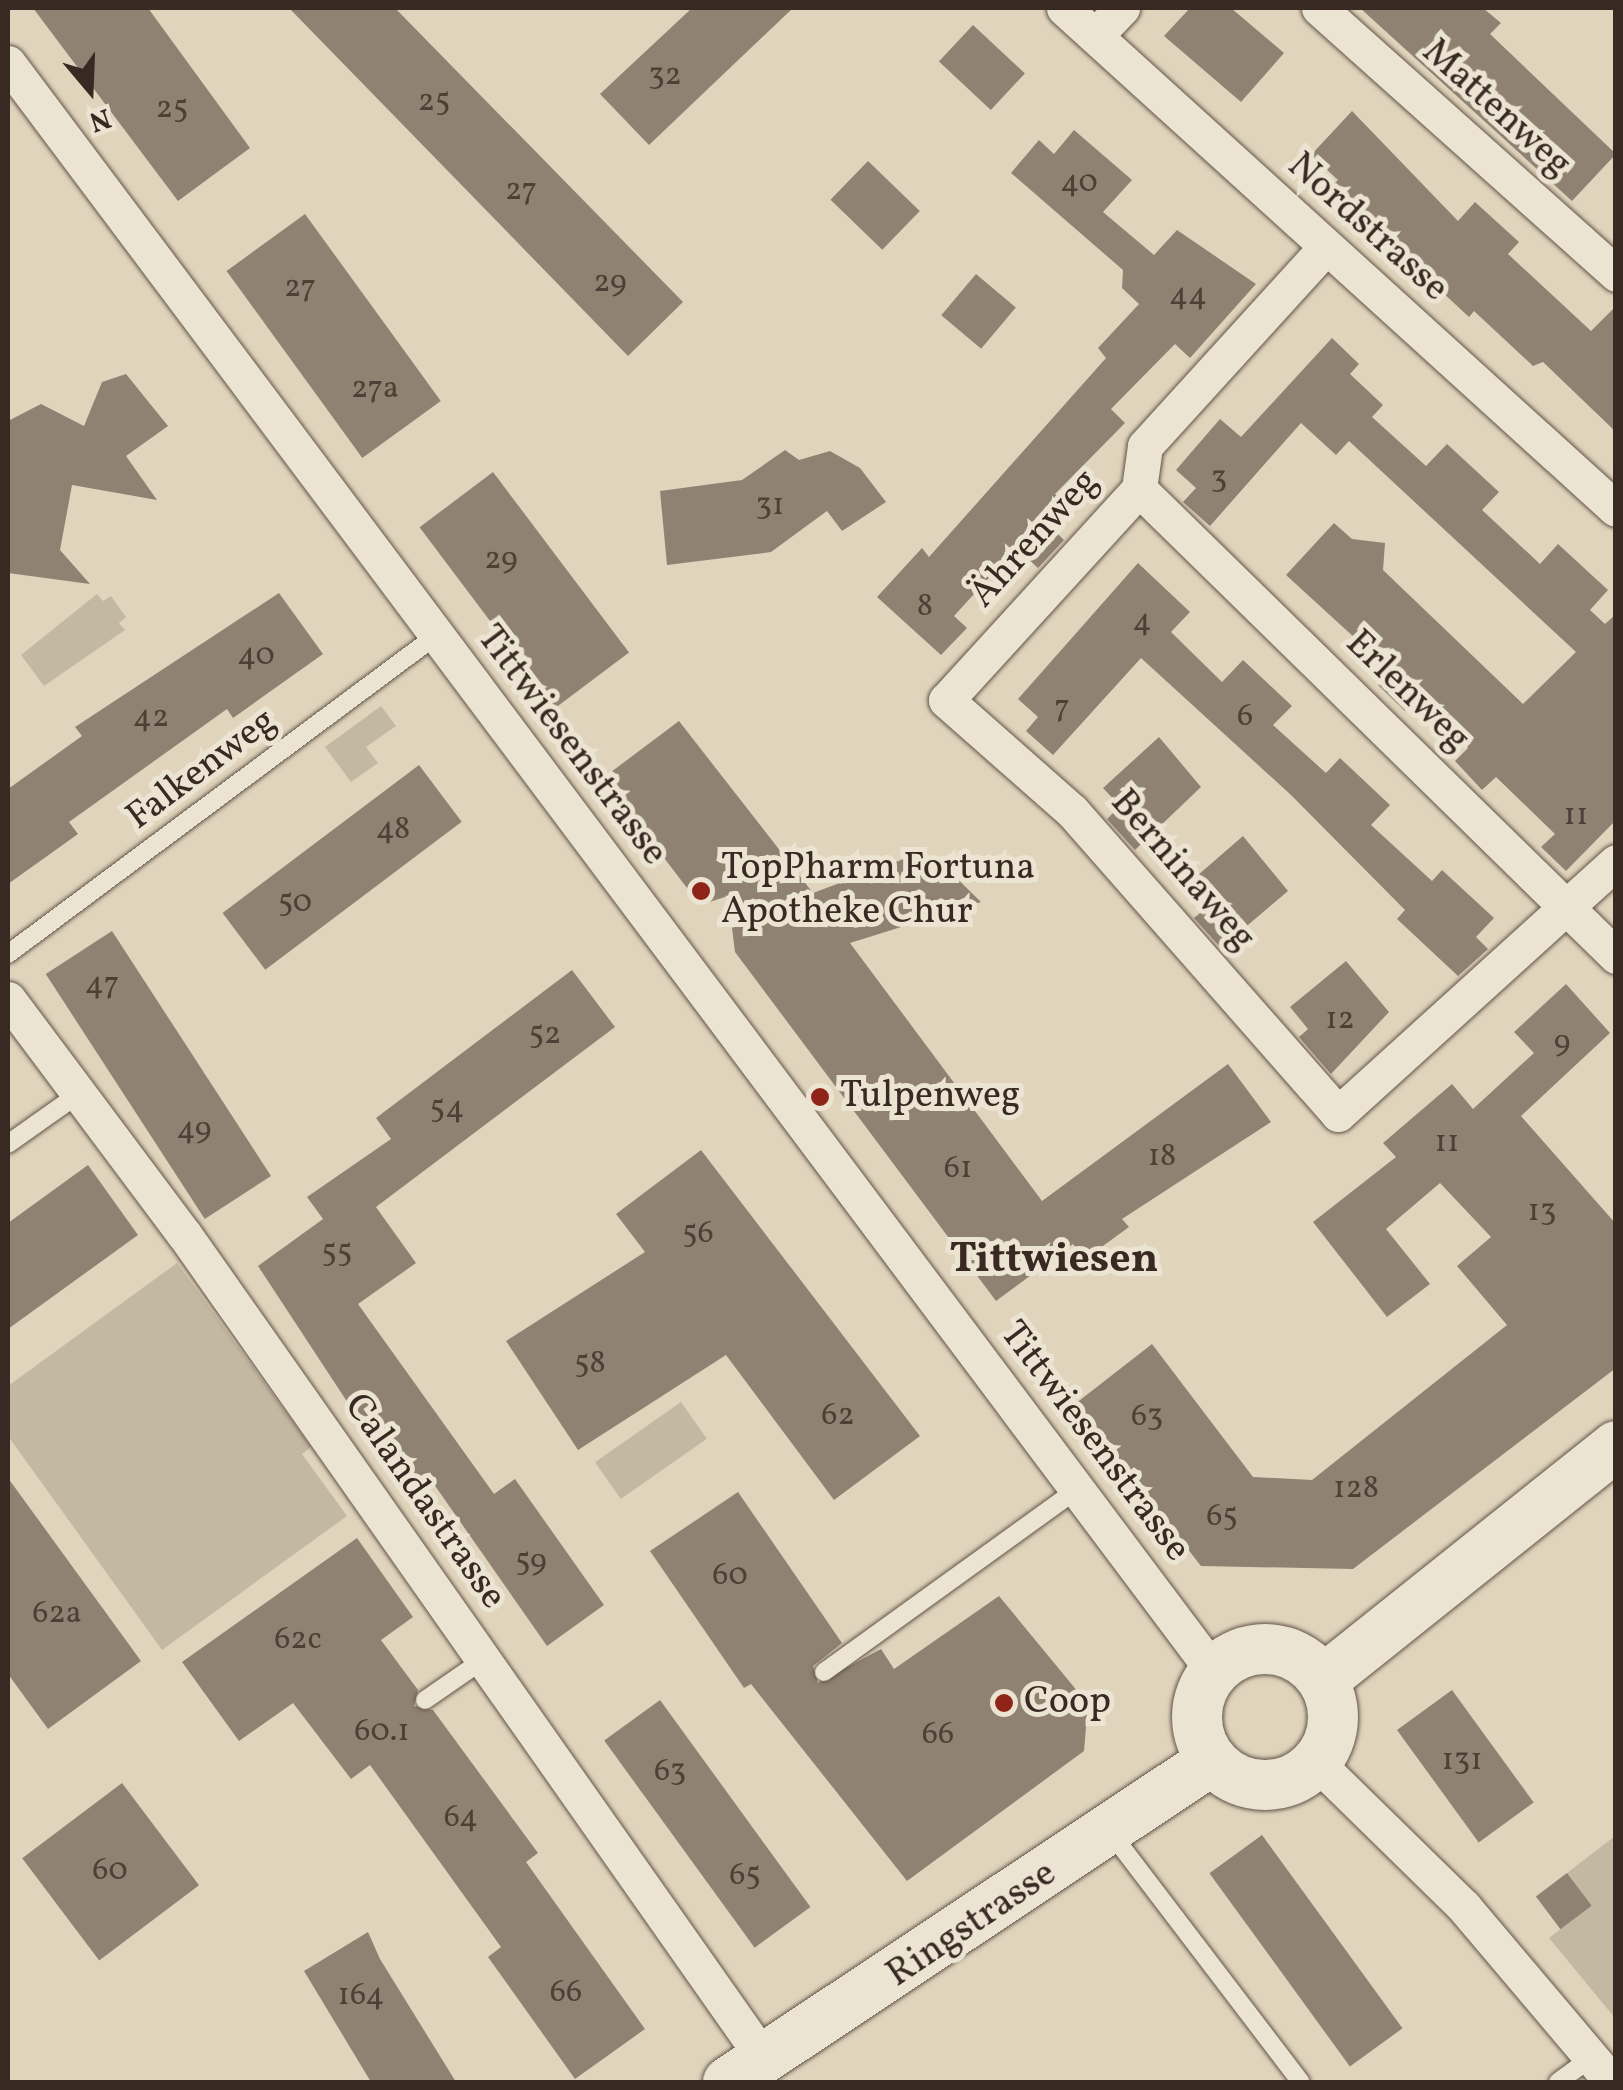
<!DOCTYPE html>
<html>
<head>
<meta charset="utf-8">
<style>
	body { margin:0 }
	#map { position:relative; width:1623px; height:2090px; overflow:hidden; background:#e0d5bc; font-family:Vollkorn,serif }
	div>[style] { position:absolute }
	.green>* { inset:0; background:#c3b8a2; transform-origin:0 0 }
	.building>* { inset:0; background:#8f8273; transform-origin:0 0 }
	.roads { filter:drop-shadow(0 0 2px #625449) drop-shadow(0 0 2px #625449) }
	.service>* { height:18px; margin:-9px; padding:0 9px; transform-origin:9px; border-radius:9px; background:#ebe4d3 }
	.minor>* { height:35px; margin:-17.5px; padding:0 17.5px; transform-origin:17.5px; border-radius:17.5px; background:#ebe4d3 }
	.secondary>* { height:50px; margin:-25px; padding:0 25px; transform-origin:25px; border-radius:25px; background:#ebe4d3 }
	.secondary>.ring { margin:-25px; padding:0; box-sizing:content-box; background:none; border:50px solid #ebe4d3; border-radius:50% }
	.dots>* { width:28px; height:28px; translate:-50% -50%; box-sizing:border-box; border:5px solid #ebe4d3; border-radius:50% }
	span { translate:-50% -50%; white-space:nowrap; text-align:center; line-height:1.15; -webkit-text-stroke:10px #ebe4d3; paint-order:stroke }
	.number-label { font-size:32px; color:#4e3f37 }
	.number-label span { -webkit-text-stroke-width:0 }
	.street-label { font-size:38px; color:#382923 }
	.poi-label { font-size:38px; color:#382923 }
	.left { translate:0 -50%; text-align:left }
	.quarter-label { font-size:42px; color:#382923; font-weight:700 }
	.frame { position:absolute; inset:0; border:10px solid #382923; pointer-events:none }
	.north { position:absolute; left:40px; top:40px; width:100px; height:100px; -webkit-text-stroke:8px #ebe4d3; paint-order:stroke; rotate:161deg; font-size:28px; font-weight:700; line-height:40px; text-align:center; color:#382923 }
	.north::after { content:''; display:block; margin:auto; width:35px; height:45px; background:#382923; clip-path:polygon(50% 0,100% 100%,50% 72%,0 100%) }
</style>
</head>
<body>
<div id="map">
	<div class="green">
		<div style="clip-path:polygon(97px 594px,103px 601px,111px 596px,126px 617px,119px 623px,125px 630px,44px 686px,21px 655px)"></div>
		<div style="clip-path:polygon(381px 706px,396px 726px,366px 747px,378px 763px,351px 782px,325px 747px)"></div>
		<div style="clip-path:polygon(177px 1263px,311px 1447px,302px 1454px,347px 1516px,162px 1650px,8px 1436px,8px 1386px)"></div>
		<div style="left:681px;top:1402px;width:45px;height:105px;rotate:55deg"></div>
		<div style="clip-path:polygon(1615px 1836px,1615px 2018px,1549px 1938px,1591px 1906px,1567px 1873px)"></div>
	</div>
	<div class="building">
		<div style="clip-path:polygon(33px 8px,148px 8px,250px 148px,178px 201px)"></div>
		<div style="clip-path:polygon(289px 8px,395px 8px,683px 302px,628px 356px)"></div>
		<div style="clip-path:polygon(692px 8px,793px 8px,649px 145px,600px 94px)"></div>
		<div style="clip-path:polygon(1190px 8px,1231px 8px,1284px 53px,1241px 102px,1164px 36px)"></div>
		<div style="clip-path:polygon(1360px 8px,1483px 8px,1501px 23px,1490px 34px,1616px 154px,1572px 201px)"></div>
		<div style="left:973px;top:25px;width:71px;height:50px;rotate:43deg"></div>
		<div style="clip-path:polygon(1352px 111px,1458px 221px,1475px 202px,1519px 242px,1508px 254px,1591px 331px,1616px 306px,1616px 432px,1543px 362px,1533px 366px,1474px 311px,1469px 317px,1330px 188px,1338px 180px,1311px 155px)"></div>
		<div style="clip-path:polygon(1074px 130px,1132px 180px,1103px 212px,1154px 255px,1177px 230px,1256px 284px,1190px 358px,1175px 344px,1111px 409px,1125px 423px,1055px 494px,1070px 508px,1052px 528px,1064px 540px,1038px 568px,1016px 548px,954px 616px,967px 628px,941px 655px,877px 597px,922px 548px,929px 557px,1106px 358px,1098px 348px,1139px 304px,1122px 288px,1123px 270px,1011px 173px,1039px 140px,1054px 154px)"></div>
		<div style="left:868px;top:161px;width:72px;height:54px;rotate:44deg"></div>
		<div style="left:305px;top:214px;width:231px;height:97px;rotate:54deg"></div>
		<div style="left:976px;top:274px;width:52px;height:54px;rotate:40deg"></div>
		<div style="clip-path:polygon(1332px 338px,1359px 364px,1350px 374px,1383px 405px,1372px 417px,1426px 466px,1447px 444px,1499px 492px,1482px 510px,1540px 564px,1558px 544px,1608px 590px,1590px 610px,1605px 624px,1616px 614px,1616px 820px,1566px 871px,1541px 847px,1555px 834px,1496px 777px,1482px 790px,1455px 761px,1468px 748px,1420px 696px,1405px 711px,1378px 685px,1391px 671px,1286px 575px,1334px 523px,1352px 539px,1385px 543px,1383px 570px,1523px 704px,1576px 652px,1349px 441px,1336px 455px,1301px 423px,1210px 526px,1183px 502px,1196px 488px,1176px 470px,1220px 419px,1241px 437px)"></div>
		<div style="clip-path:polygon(126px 374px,168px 426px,126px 456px,157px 500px,72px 485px,60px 550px,90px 584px,8px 573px,8px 421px,41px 404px,84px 426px,102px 382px)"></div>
		<div style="clip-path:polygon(785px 450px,799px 460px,830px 451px,860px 468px,886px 502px,842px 531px,827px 511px,771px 552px,667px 565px,660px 491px,742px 480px)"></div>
		<div style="left:493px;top:472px;width:226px;height:92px;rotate:53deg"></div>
		<div style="clip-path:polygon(1138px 563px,1190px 612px,1171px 632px,1222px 682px,1243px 660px,1292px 706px,1273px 725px,1326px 773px,1340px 758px,1390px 805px,1371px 825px,1432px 881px,1442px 870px,1494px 918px,1476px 937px,1488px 949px,1458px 976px,1397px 919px,1405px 910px,1291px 795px,1141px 658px,1053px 755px,1026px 731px,1038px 717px,1018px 699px)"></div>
		<div style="clip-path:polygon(279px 593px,323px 654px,233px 718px,227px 709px,69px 822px,78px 834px,8px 884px,8px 789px,82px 736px,75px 727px)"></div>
		<div style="clip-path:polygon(679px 721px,813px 893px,917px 854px,920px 863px,936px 858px,981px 902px,850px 943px,1042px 1201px,1228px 1064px,1271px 1122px,1122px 1219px,1129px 1227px,1085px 1259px,1073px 1244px,996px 1301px,735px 952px,728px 896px,700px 905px,603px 778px)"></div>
		<div style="clip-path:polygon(1159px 737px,1201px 787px,1135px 850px,1107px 819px,1120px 806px,1103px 788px)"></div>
		<div style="left:419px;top:765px;width:71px;height:246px;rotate:53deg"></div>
		<div style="clip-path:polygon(1243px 836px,1288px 891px,1221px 948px,1194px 918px,1210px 905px,1190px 882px)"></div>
		<div style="left:112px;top:931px;width:292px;height:79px;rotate:57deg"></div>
		<div style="clip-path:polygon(1346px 961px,1389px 1012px,1331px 1074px,1299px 1037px,1308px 1029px,1290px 1007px)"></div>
		<div style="clip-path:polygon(572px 970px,615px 1027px,376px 1207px,416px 1263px,358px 1304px,494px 1494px,515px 1479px,604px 1605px,547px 1646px,431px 1480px,409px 1496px,258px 1266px,323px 1219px,307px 1197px,391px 1139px,376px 1118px)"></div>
		<div style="clip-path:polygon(1566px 984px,1610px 1033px,1521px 1116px,1616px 1224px,1616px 1368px,1353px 1569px,1201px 1566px,1075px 1404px,1152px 1344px,1253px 1477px,1312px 1480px,1507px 1325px,1457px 1266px,1491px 1237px,1440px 1183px,1386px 1229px,1430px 1284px,1387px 1317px,1313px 1222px,1396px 1157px,1383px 1143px,1452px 1084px,1473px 1109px,1534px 1053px,1514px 1032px)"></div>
		<div style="clip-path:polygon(701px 1150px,920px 1436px,834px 1500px,726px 1355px,578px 1450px,506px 1341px,645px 1252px,616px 1214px)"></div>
		<div style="clip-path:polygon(88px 1165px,138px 1235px,8px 1329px,8px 1223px)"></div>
		<div style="clip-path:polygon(8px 1478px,141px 1661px,48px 1729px,8px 1674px)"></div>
		<div style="clip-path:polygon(738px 1492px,842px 1643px,813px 1666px,818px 1683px,881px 1649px,894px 1669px,999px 1596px,1088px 1704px,1084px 1751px,907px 1881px,751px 1684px,744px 1688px,650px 1551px)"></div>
		<div style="clip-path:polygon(357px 1538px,413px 1617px,381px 1640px,418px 1690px,414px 1706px,433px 1710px,538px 1853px,526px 1862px,645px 2029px,575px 2079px,488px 1957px,501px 1947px,370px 1765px,351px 1779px,293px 1703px,239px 1741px,182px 1662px)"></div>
		<div style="left:1452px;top:1690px;width:139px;height:68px;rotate:54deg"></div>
		<div style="left:660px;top:1700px;width:256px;height:69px;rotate:54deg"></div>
		<div style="left:122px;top:1783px;width:128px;height:125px;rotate:53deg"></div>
		<div style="left:1262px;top:1835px;width:239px;height:65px;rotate:54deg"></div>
		<div style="left:1567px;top:1873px;width:41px;height:39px;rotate:53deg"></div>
		<div style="clip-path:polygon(368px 1932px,380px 1959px,456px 2082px,371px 2082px,304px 1971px)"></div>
	</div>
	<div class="roads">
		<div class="service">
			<div style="left:8px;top:954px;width:531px;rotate:-36.65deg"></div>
			<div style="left:8px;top:1144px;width:88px;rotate:-35.3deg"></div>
			<div style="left:824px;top:1672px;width:314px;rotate:-35.8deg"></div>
			<div style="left:425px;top:1700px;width:70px;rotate:-34.6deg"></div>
			<div style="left:1111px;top:1833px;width:313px;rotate:52.7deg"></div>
			<div style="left:1558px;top:2082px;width:41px;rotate:-36deg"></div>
		</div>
		<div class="minor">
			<div style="left:1064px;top:8px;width:745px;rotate:42.23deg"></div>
			<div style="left:1319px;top:8px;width:399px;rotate:41.8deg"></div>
			<div style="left:1095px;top:36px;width:39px;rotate:-46deg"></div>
			<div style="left:8px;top:63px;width:2009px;rotate:53.15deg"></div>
			<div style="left:1326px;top:247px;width:269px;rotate:132.3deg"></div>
			<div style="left:1145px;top:446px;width:43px;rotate:97.9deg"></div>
			<div style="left:1139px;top:489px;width:286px;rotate:132.4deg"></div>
			<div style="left:946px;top:700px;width:168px;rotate:41.4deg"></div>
			<div style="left:1072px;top:811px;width:403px;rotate:48.7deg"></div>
			<div style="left:1338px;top:1114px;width:375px;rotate:-42.2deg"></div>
			<div style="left:1139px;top:489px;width:668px;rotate:44.39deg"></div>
			<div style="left:8px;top:999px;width:294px;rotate:53.2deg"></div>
			<div style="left:184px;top:1234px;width:1008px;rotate:54.89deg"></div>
			<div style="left:1316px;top:1762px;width:207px;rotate:44.4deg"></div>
			<div style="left:1464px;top:1907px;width:229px;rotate:49.8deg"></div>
		</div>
		<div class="secondary">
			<div class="ring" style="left:1197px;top:1649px;width:86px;height:86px"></div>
			<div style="left:1323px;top:1680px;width:375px;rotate:-38.6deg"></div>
			<div style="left:728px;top:2082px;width:580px;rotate:-33.61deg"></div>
		</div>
	</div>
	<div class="dots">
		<div style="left:701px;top:891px;background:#8f2418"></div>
		<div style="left:820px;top:1097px;background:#8f2418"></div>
		<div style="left:1004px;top:1703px;background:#8f2418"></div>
	</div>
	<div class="number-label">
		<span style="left:665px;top:76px">32</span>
		<span style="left:434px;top:102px">25</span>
		<span style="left:172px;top:109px">25</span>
		<span style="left:1079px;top:183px">40</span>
		<span style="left:521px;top:191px">27</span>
		<span style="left:610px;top:283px">29</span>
		<span style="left:300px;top:288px">27</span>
		<span style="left:1188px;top:296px">44</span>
		<span style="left:375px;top:389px">27a</span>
		<span style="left:1219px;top:479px">3</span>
		<span style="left:770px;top:506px">31</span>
		<span style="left:501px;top:560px">29</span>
		<span style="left:925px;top:607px">8</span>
		<span style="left:1142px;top:622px">4</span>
		<span style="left:256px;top:656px">40</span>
		<span style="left:1062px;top:708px">7</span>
		<span style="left:1245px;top:717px">6</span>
		<span style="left:151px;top:718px">42</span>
		<span style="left:1576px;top:816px">11</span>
		<span style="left:393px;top:830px">48</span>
		<span style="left:295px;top:903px">50</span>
		<span style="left:102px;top:985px">47</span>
		<span style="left:1340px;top:1020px">12</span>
		<span style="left:545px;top:1035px">52</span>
		<span style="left:1562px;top:1043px">9</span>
		<span style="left:447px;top:1109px">54</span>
		<span style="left:194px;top:1130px">49</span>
		<span style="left:1447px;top:1143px">11</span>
		<span style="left:1162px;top:1157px">18</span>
		<span style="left:958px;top:1169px">61</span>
		<span style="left:1542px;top:1212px">13</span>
		<span style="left:698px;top:1234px">56</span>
		<span style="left:337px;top:1253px">55</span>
		<span style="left:590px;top:1364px">58</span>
		<span style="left:838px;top:1416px">62</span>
		<span style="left:1147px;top:1417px">63</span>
		<span style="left:1356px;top:1489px">128</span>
		<span style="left:1222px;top:1517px">65</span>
		<span style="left:531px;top:1562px">59</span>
		<span style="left:730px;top:1576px">60</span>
		<span style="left:57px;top:1614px">62a</span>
		<span style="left:298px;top:1640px">62c</span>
		<span style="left:382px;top:1732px">60.1</span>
		<span style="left:938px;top:1735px">66</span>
		<span style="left:1462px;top:1761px">131</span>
		<span style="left:670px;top:1772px">63</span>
		<span style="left:461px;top:1818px">64</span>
		<span style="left:110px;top:1871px">60</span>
		<span style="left:745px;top:1876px">65</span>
		<span style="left:566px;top:1993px">66</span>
		<span style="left:361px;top:1996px">164</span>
	</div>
	<div class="street-label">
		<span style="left:1496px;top:109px;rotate:42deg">Mattenweg</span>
		<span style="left:1367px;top:228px;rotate:42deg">Nordstrasse</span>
		<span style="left:1035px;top:539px;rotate:-48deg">Ährenweg</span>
		<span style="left:1407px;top:692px;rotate:44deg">Erlenweg</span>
		<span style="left:571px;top:746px;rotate:53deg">Tittwiesenstrasse</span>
		<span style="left:202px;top:770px;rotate:-37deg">Falkenweg</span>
		<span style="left:1182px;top:871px;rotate:49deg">Berninaweg</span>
		<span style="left:1094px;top:1442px;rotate:53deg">Tittwiesenstrasse</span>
		<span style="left:424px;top:1502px;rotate:55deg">Calandastrasse</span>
		<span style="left:972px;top:1925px;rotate:-34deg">Ringstrasse</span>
	</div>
	<div class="poi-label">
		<span class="left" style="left:721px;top:891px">TopPharm Fortuna<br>Apotheke Chur</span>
		<span class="left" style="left:840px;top:1097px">Tulpenweg</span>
		<span class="left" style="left:1024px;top:1703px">Coop</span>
	</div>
	<div class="quarter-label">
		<span style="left:1054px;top:1261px">Tittwiesen</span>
	</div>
	<div class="frame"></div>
	<div class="north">N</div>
</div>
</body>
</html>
